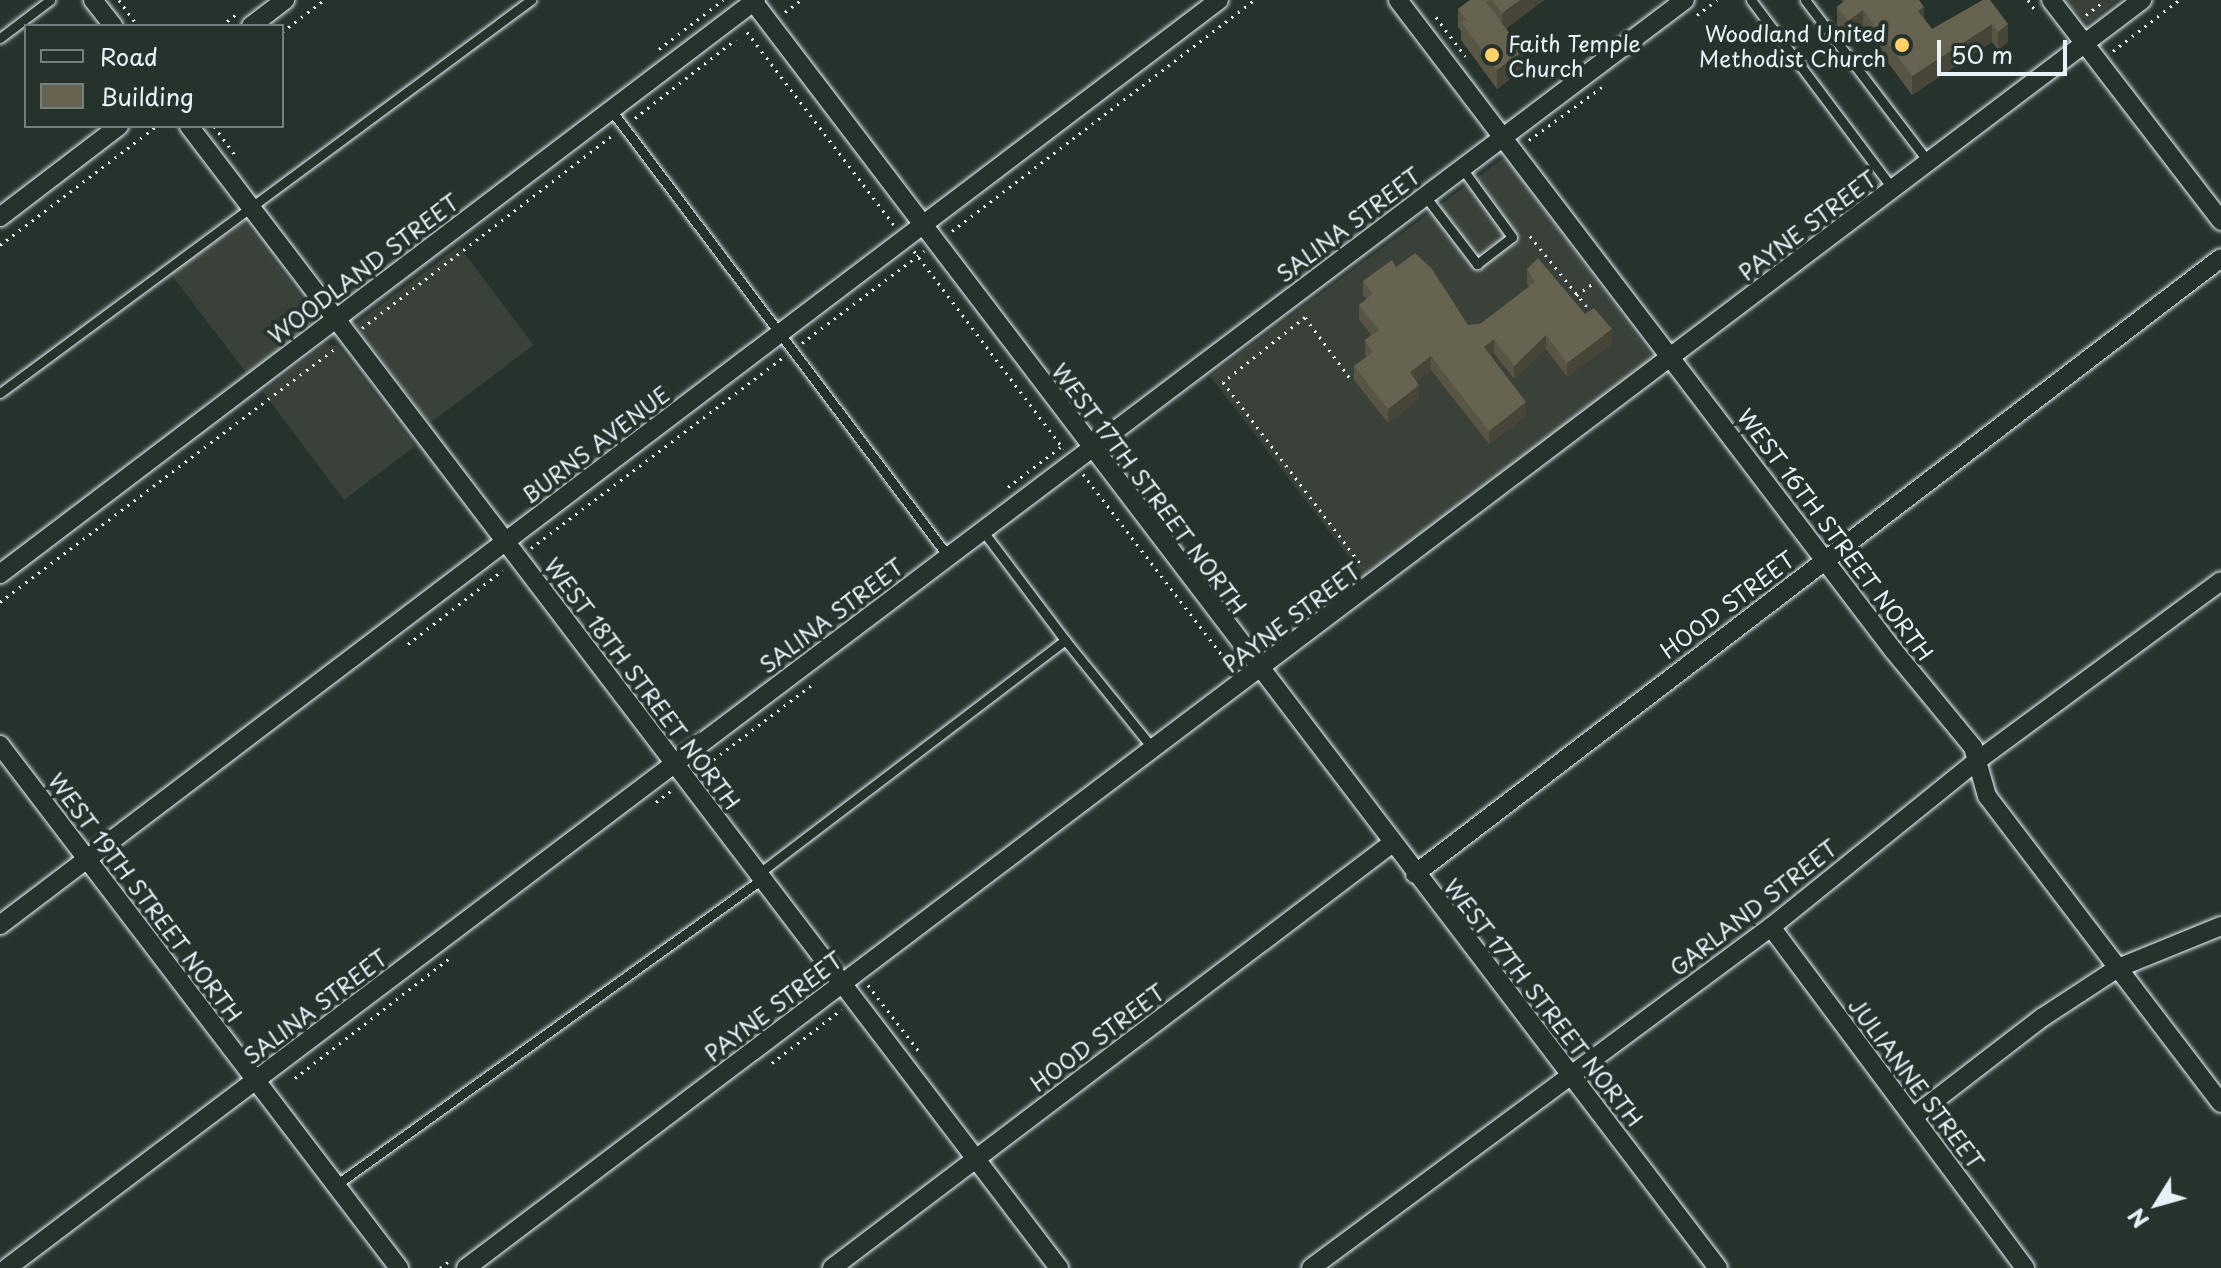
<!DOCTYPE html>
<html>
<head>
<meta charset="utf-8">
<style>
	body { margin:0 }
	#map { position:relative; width:2221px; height:1268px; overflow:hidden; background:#26332d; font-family:"Playpen Sans",sans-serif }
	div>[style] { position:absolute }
	.built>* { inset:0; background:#394138; transform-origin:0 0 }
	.path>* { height:3px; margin-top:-1.5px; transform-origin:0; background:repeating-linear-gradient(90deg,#e8f1f8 0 2px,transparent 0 8px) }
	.roads { filter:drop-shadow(0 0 2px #e8f1f8) drop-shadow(0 0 2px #e8f1f8) }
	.lane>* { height:9px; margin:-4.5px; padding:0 4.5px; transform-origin:4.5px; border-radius:4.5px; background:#26332d }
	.street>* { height:18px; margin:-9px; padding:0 9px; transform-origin:9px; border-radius:9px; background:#26332d }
	.wall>* { inset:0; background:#585545 }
	.shaded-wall>* { inset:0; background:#474538 }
	.building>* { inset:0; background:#666350 }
	.dots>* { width:22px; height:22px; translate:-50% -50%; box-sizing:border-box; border:4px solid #26332d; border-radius:50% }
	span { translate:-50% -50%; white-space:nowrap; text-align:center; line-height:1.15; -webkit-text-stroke:8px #26332d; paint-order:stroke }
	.poi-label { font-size:22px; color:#e8f1f8 }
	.right { translate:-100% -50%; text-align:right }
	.left { translate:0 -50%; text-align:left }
	.street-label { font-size:22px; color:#e8f1f8 }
	.legend { position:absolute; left:24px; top:24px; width:260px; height:104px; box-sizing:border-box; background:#26332d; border:2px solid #747f7e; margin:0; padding:10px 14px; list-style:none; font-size:24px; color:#e8f1f8 }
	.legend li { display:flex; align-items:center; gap:16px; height:40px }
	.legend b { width:40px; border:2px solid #747f7e }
	.north { position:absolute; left:2117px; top:1164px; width:80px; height:80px; -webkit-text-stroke:6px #26332d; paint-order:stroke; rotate:233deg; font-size:22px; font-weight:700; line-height:32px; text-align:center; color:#e8f1f8 }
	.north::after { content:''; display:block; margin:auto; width:28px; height:36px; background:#e8f1f8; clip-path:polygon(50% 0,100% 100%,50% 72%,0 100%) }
	.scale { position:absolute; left:1937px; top:40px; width:130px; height:36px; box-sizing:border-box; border:4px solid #e8f1f8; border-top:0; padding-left:10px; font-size:24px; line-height:28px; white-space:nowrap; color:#e8f1f8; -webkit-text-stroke:6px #26332d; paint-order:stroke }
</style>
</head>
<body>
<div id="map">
	<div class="built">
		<div style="clip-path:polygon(2063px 0,2117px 0,2088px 23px)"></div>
		<div style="clip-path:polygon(1502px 159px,1508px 160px,1653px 358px,1365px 578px,1210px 376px)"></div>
		<div style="clip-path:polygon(244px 221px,311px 310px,313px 321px,248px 375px,170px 273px)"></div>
		<div style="left:459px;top:246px;width:124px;height:130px;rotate:53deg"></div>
		<div style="clip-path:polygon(325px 344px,338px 346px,415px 446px,344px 500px,263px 392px)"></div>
	</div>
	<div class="path">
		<div style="left:119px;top:0;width:32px;rotate:54deg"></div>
		<div style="left:2028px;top:0;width:12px;rotate:55deg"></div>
		<div style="left:785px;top:12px;width:20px;rotate:-37deg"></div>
		<div style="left:1697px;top:15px;width:25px;rotate:-37deg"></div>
		<div style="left:2086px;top:15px;width:24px;rotate:-38deg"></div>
		<div style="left:1436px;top:17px;width:49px;rotate:53.4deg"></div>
		<div style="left:221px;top:26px;width:23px;rotate:-38deg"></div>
		<div style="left:282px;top:32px;width:53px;rotate:-37.3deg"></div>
		<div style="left:747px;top:32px;width:244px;rotate:52.7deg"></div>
		<div style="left:659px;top:49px;width:81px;rotate:-37.4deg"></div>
		<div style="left:2113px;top:51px;width:83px;rotate:-37.7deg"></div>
		<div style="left:635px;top:118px;width:128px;rotate:-38deg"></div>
		<div style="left:214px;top:126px;width:36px;rotate:54deg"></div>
		<div style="left:1529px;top:140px;width:90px;rotate:-36deg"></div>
		<div style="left:952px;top:231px;width:380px;rotate:-37.4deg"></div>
		<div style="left:1530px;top:236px;width:97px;rotate:51.2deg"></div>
		<div style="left:0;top:245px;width:197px;rotate:-37.2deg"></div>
		<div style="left:914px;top:251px;width:248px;rotate:52.9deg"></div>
		<div style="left:1570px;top:300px;width:29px;rotate:-36deg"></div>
		<div style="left:362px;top:328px;width:317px;rotate:-37.6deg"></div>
		<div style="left:802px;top:343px;width:153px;rotate:-37deg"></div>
		<div style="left:1349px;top:377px;width:74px;rotate:-126.3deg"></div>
		<div style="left:1305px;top:317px;width:105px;rotate:141.6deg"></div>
		<div style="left:1223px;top:382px;width:232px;rotate:52.9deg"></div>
		<div style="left:1083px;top:474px;width:245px;rotate:52.5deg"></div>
		<div style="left:1008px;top:487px;width:68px;rotate:-37.2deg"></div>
		<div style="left:531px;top:548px;width:317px;rotate:-37.1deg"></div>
		<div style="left:0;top:602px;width:423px;rotate:-37.1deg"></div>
		<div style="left:408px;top:644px;width:120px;rotate:-37.9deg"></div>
		<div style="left:701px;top:769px;width:141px;rotate:-37.2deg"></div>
		<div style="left:656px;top:802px;width:20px;rotate:-37deg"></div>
		<div style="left:868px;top:985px;width:87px;rotate:52.5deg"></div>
		<div style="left:772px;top:1063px;width:88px;rotate:-37.6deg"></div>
		<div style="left:295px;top:1078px;width:199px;rotate:-37.8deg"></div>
		<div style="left:440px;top:1268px;width:10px;rotate:-37deg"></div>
	</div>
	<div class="roads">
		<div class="lane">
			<div style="left:1751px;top:0;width:236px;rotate:53.1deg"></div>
			<div style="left:1805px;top:0;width:205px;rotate:52.7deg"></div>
			<div style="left:0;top:38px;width:63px;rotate:-37.2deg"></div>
			<div style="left:611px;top:110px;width:559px;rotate:52.93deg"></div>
			<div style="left:1425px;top:196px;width:86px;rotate:52.6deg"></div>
			<div style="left:1477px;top:264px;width:44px;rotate:-37.6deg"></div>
			<div style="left:1512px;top:237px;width:87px;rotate:-126.1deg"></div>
			<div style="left:0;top:393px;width:661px;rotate:-36.51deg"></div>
			<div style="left:982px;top:530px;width:138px;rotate:53deg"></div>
			<div style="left:758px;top:874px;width:386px;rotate:-37.3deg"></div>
			<div style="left:1065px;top:640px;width:141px;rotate:51deg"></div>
			<div style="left:336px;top:1185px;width:525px;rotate:-35.69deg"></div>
		</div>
		<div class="street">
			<div style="left:93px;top:0;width:33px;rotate:52deg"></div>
			<div style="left:752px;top:0;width:1594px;rotate:52.7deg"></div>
			<div style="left:1398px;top:0;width:817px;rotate:52.71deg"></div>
			<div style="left:1893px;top:650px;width:126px;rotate:50.5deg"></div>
			<div style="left:1973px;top:747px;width:51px;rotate:74.1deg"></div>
			<div style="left:1987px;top:796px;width:386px;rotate:52.7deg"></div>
			<div style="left:2051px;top:0;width:279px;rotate:52.4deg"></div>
			<div style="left:251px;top:26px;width:43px;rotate:-37.4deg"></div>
			<div style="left:189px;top:126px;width:1436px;rotate:52.7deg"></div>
			<div style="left:0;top:217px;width:150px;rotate:-37.4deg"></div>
			<div style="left:0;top:574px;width:949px;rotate:-37.21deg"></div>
			<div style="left:0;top:745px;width:658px;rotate:52.66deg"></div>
			<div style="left:1415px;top:874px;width:1014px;rotate:-37.39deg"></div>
			<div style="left:0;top:925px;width:1530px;rotate:-37.19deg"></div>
			<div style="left:1771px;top:927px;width:425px;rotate:53.3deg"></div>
			<div style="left:1913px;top:1117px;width:164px;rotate:-37.6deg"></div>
			<div style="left:2043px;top:1017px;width:90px;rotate:-33.2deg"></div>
			<div style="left:2118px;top:968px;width:111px;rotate:-22.2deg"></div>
			<div style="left:7px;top:1268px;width:2103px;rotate:-37.08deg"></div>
			<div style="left:466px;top:1268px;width:2102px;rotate:-37.11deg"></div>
			<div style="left:832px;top:1268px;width:702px;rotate:-37.18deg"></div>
			<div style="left:1311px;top:1268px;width:573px;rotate:-36.55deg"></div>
			<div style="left:1771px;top:927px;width:265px;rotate:-38.9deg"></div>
			<div style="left:1977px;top:761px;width:303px;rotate:-36.4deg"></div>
		</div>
	</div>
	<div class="wall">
		<div style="clip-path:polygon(1470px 0,1544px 0,1506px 28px,1523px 69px,1497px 89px,1461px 40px,1461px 31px,1458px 27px,1458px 9px)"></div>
		<div style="clip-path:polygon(1841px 0,1919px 0,1924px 19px,1932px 29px,1983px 0,2008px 42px,1998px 50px,1992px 42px,1912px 95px,1863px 29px,1848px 40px,1837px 25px,1837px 7px,1843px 2px)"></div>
		<div style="clip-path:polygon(1396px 267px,1468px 325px,1480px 324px,1529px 287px,1527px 283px,1527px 269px,1585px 314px,1612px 343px,1567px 377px,1546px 349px,1514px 379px,1494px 353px,1491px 355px,1526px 416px,1489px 444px,1431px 370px,1416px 381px,1419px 399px,1388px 423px,1354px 380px,1354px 366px,1367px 357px,1365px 354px,1365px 340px,1371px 335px,1359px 319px,1359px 305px,1366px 299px,1363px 295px,1363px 281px)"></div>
	</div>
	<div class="shaded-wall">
		<div style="clip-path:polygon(1520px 0,1544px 0,1502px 32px,1502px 13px)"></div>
		<div style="clip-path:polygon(1924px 7px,1924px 25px,1918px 11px)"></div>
		<div style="clip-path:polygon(1863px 10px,1863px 29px,1848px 40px,1848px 21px)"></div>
		<div style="clip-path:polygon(1992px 24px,1992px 42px,1912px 95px,1912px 76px)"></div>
		<div style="clip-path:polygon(2008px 24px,2008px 42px,1998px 50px,1998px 32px)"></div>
		<div style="clip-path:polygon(1523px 51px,1523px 69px,1497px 89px,1497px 70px)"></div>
		<div style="clip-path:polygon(1612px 329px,1612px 343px,1567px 377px,1567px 363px)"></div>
		<div style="clip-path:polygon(1546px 335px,1546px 349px,1514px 379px,1514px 366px)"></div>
		<div style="clip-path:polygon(1494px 339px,1494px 353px,1484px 360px,1484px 347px)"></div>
		<div style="clip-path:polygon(1431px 356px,1431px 370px,1410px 386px,1410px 372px)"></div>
		<div style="clip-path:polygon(1419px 385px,1419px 399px,1388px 423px,1388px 409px)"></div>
		<div style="clip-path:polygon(1526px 402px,1526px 416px,1489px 444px,1489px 431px)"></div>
	</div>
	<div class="building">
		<div style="clip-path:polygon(1470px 0,1489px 0,1486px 2px,1523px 51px,1497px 70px,1461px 22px,1466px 19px,1458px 9px)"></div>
		<div style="clip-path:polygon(1492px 0,1520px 0,1502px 13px)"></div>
		<div style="clip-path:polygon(1846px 0,1919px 0,1924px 7px,1918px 11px,1932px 29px,1983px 0,1990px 0,2008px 24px,1998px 32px,1992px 24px,1912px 76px,1863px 10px,1848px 21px,1837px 7px)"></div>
		<div style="clip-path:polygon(1415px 253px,1432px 269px,1468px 325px,1480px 324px,1535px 282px,1527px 269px,1538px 258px,1585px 314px,1594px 308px,1612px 329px,1567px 363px,1546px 335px,1514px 366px,1494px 339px,1484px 347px,1526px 402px,1489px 431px,1431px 356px,1410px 372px,1419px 385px,1388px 409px,1354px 366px,1373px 352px,1365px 340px,1379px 330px,1359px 305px,1373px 294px,1363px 281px,1392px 260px,1396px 267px)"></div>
	</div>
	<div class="dots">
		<div style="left:1902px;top:45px;background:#ffd166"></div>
		<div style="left:1492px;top:55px;background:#ffd166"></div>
	</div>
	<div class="poi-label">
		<span class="right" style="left:1886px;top:45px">Woodland United<br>Methodist Church</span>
		<span class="left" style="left:1508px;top:55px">Faith Temple<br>Church</span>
	</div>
	<div class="street-label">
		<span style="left:1348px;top:224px;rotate:-37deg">SALINA STREET</span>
		<span style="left:1807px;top:225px;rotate:-37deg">PAYNE STREET</span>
		<span style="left:363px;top:268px;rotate:-37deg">WOODLAND STREET</span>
		<span style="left:595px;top:444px;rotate:-37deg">BURNS AVENUE</span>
		<span style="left:1150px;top:488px;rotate:53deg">WEST 17TH STREET NORTH</span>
		<span style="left:1836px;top:534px;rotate:53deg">WEST 16TH STREET NORTH</span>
		<span style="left:1727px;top:604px;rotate:-37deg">HOOD STREET</span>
		<span style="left:831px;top:615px;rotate:-37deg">SALINA STREET</span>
		<span style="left:1291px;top:617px;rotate:-37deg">PAYNE STREET</span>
		<span style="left:643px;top:683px;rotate:53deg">WEST 18TH STREET NORTH</span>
		<span style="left:146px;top:897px;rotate:53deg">WEST 19TH STREET NORTH</span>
		<span style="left:1753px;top:907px;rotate:-38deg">GARLAND STREET</span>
		<span style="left:1544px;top:1002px;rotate:52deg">WEST 17TH STREET NORTH</span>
		<span style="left:315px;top:1006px;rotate:-37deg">SALINA STREET</span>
		<span style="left:773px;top:1006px;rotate:-37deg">PAYNE STREET</span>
		<span style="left:1097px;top:1037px;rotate:-37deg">HOOD STREET</span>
		<span style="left:1917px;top:1083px;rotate:53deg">JULIANNE STREET</span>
	</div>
	<ul class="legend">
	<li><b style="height:10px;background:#26332d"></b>Road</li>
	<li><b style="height:22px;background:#666350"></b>Building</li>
	</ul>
	<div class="north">N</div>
	<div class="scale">50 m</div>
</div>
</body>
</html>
